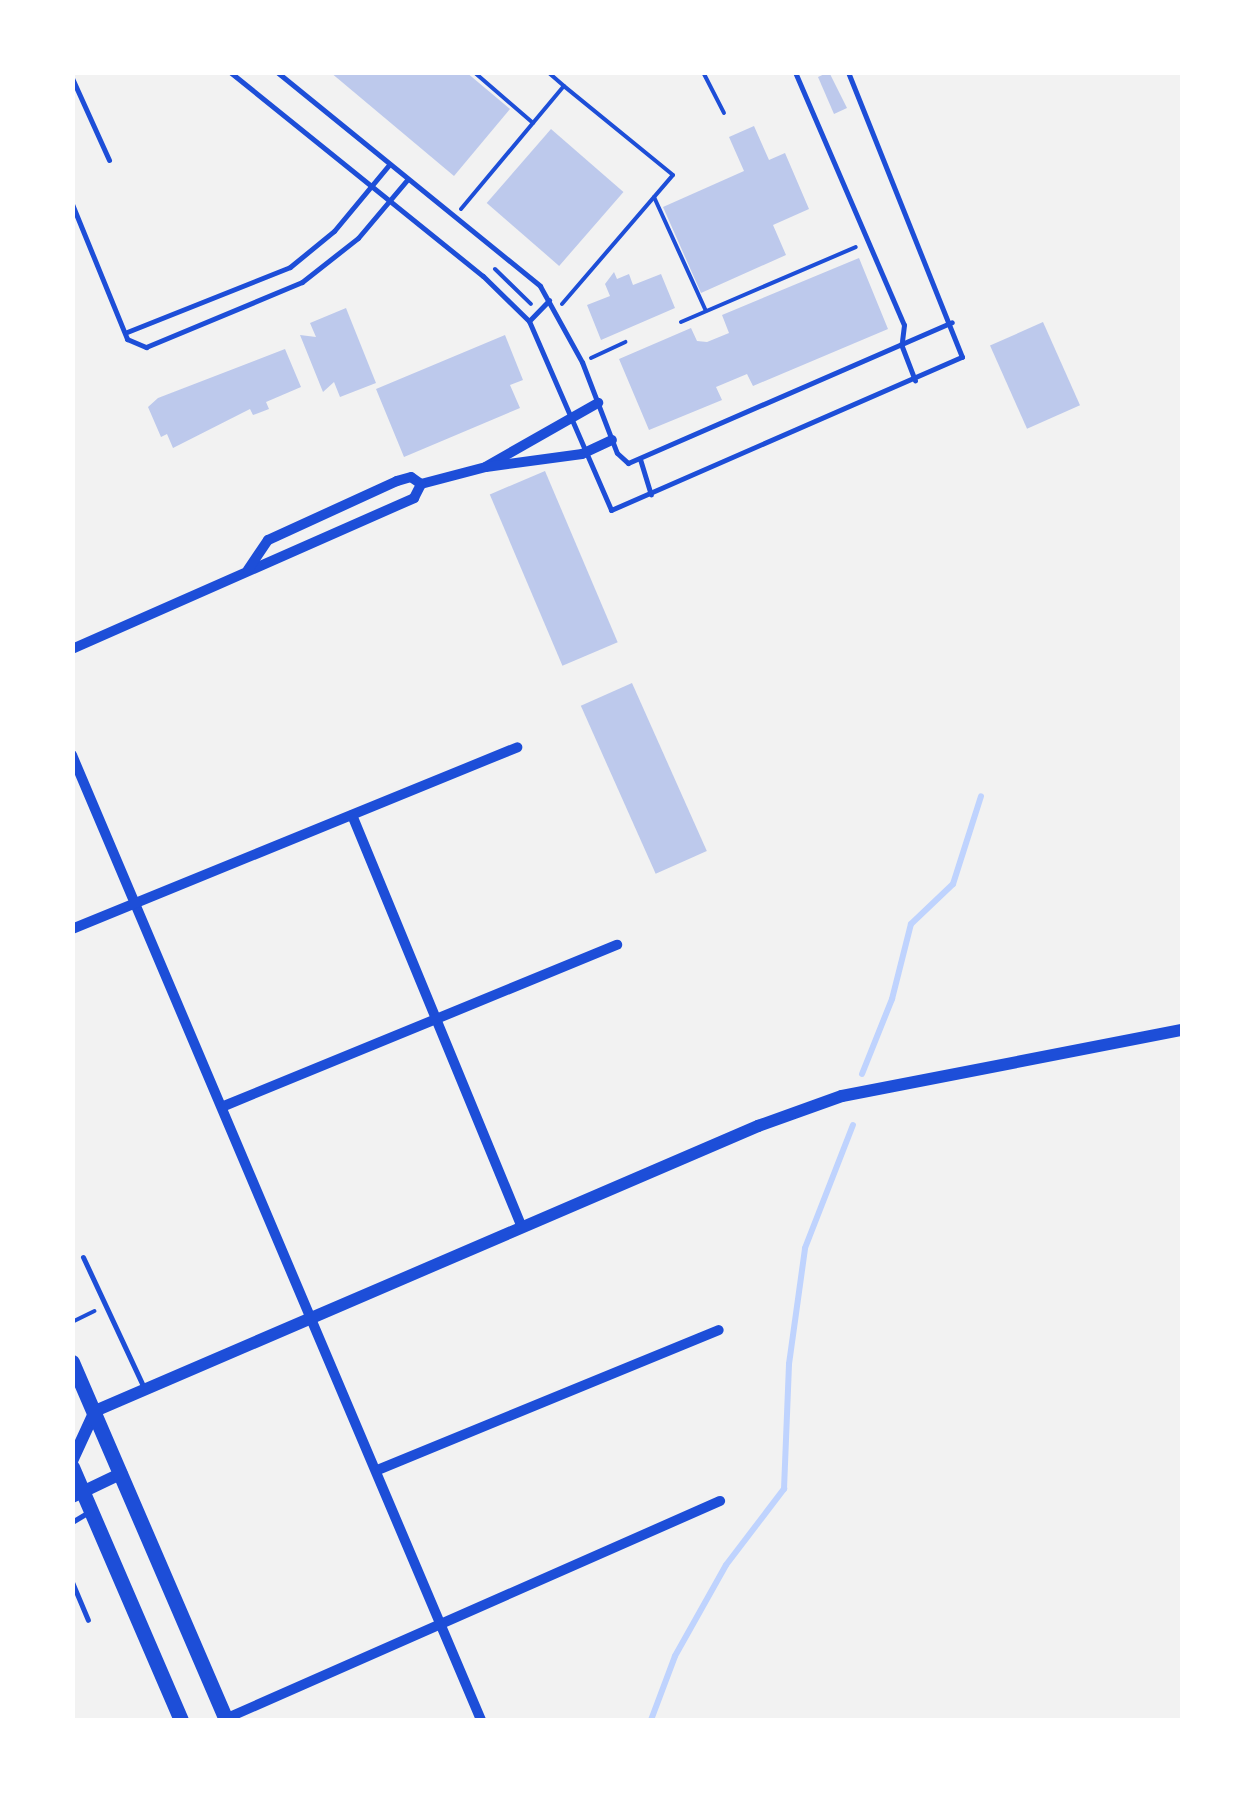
<!DOCTYPE html>
<html>
<head>
<meta charset="utf-8">
<style>
	body { margin:0 }
	#map { position:relative; width:1255px; height:1793px; overflow:hidden; background:#f2f2f2; font-family:"Crimson Pro",serif }
	div>[style] { position:absolute }
	.stream>* { height:6px; margin:-3px; padding:0 3px; transform-origin:3px; border-radius:3px; background:#bfd3fe }
	.building>* { inset:0; background:#bdc9ec; transform-origin:0 0 }
	.path>* { height:4px; margin:-2px; padding:0 2px; transform-origin:2px; border-radius:2px; background:#1d4ed8 }
	.service>* { height:5px; margin:-2.5px; padding:0 2.5px; transform-origin:2.5px; border-radius:2.5px; background:#1d4ed8 }
	.minor>* { height:10px; margin:-5px; padding:0 5px; transform-origin:5px; border-radius:5px; background:#1d4ed8 }
	.tertiary>* { height:12px; margin:-6px; padding:0 6px; transform-origin:6px; border-radius:6px; background:#1d4ed8 }
	.primary>* { height:15px; margin:-7.5px; padding:0 7.5px; transform-origin:7.5px; border-radius:7.5px; background:#1d4ed8 }
	span { translate:-50% -50%; white-space:nowrap; text-align:center; line-height:1.15; -webkit-text-stroke:9px #fff; paint-order:stroke }
	.frame { position:absolute; inset:0; border:75px solid #fff; pointer-events:none }
</style>
</head>
<body>
<div id="map">
	<div class="stream">
		<div style="left:862px;top:1074px;width:81px;rotate:-68.2deg"></div>
		<div style="left:892px;top:999px;width:77px;rotate:-75.8deg"></div>
		<div style="left:911px;top:924px;width:58px;rotate:-43.6deg"></div>
		<div style="left:953px;top:884px;width:92px;rotate:-72.3deg"></div>
		<div style="left:651px;top:1720px;width:68px;rotate:-69.4deg"></div>
		<div style="left:675px;top:1656px;width:104px;rotate:-60.7deg"></div>
		<div style="left:726px;top:1565px;width:96px;rotate:-52.7deg"></div>
		<div style="left:784px;top:1489px;width:125px;rotate:-87.7deg"></div>
		<div style="left:789px;top:1364px;width:117px;rotate:-82.1deg"></div>
		<div style="left:805px;top:1248px;width:132px;rotate:-68.7deg"></div>
	</div>
	<div class="building">
		<div style="clip-path:polygon(330px 72px,466px 72px,510px 109px,454px 176px)"></div>
		<div style="clip-path:polygon(829px 72px,847px 108px,834px 114px,818px 77px)"></div>
		<div style="clip-path:polygon(754px 126px,769px 160px,785px 153px,809px 209px,773px 225px,786px 255px,701px 293px,663px 207px,744px 171px,729px 137px)"></div>
		<div style="left:551px;top:129px;width:96px;height:98px;rotate:41deg"></div>
		<div style="clip-path:polygon(859px 258px,888px 329px,753px 386px,747px 374px,716px 387px,722px 400px,649px 430px,619px 359px,691px 328px,697px 341px,707px 342px,729px 333px,722px 315px)"></div>
		<div style="clip-path:polygon(614px 272px,617px 279px,629px 274px,633px 285px,661px 274px,675px 308px,601px 340px,587px 305px,610px 296px,605px 284px)"></div>
		<div style="clip-path:polygon(346px 308px,376px 383px,340px 397px,334px 382px,323px 392px,300px 335px,316px 337px,310px 323px)"></div>
		<div style="left:1043px;top:322px;width:91px;height:58px;rotate:66deg"></div>
		<div style="clip-path:polygon(505px 335px,523px 380px,510px 385px,520px 408px,404px 457px,376px 389px)"></div>
		<div style="clip-path:polygon(285px 349px,301px 387px,266px 402px,269px 409px,253px 415px,250px 409px,173px 448px,167px 434px,161px 437px,148px 407px,158px 398px)"></div>
		<div style="left:545px;top:471px;width:186px;height:60px;rotate:67deg"></div>
		<div style="left:632px;top:683px;width:184px;height:56px;rotate:66deg"></div>
	</div>
	<div class="path">
		<div style="left:474px;top:72px;width:78px;rotate:40.8deg"></div>
		<div style="left:703px;top:72px;width:46px;rotate:62.9deg"></div>
		<div style="left:654px;top:197px;width:125px;rotate:65.5deg"></div>
		<div style="left:461px;top:209px;width:160px;rotate:-50.1deg"></div>
		<div style="left:564px;top:86px;width:21px;rotate:-139deg"></div>
		<div style="left:495px;top:269px;width:50px;rotate:44.2deg"></div>
		<div style="left:562px;top:304px;width:170px;rotate:-49.3deg"></div>
		<div style="left:673px;top:175px;width:141px;rotate:-140.8deg"></div>
		<div style="left:681px;top:322px;width:190px;rotate:-23.2deg"></div>
		<div style="left:591px;top:358px;width:38px;rotate:-25deg"></div>
		<div style="left:72px;top:1322px;width:25px;rotate:-26deg"></div>
	</div>
	<div class="service">
		<div style="left:230px;top:72px;width:325px;rotate:38.9deg"></div>
		<div style="left:483px;top:276px;width:64px;rotate:44.4deg"></div>
		<div style="left:529px;top:321px;width:206px;rotate:66.5deg"></div>
		<div style="left:611px;top:510px;width:383px;rotate:-23.6deg"></div>
		<div style="left:962px;top:357px;width:307px;rotate:-111.8deg"></div>
		<div style="left:277px;top:72px;width:339px;rotate:39.1deg"></div>
		<div style="left:540px;top:286px;width:87px;rotate:61.1deg"></div>
		<div style="left:582px;top:362px;width:97px;rotate:69deg"></div>
		<div style="left:617px;top:453px;width:15px;rotate:42deg"></div>
		<div style="left:628px;top:463px;width:353px;rotate:-23.5deg"></div>
		<div style="left:795px;top:72px;width:275px;rotate:66.7deg"></div>
		<div style="left:904px;top:325px;width:16px;rotate:97deg"></div>
		<div style="left:72px;top:78px;width:90px;rotate:65.7deg"></div>
		<div style="left:72px;top:204px;width:146px;rotate:67.8deg"></div>
		<div style="left:127px;top:339px;width:21px;rotate:23deg"></div>
		<div style="left:146px;top:347px;width:169px;rotate:-22.6deg"></div>
		<div style="left:302px;top:282px;width:71px;rotate:-38.2deg"></div>
		<div style="left:358px;top:238px;width:76px;rotate:-49.8deg"></div>
		<div style="left:529px;top:321px;width:29px;rotate:-46deg"></div>
		<div style="left:127px;top:332px;width:175px;rotate:-21.7deg"></div>
		<div style="left:290px;top:267px;width:57px;rotate:-39.3deg"></div>
		<div style="left:334px;top:231px;width:85px;rotate:-50.3deg"></div>
		<div style="left:901px;top:344px;width:39px;rotate:69deg"></div>
		<div style="left:640px;top:459px;width:37px;rotate:73deg"></div>
		<div style="left:83px;top:1257px;width:145px;rotate:65deg"></div>
		<div style="left:72px;top:1522px;width:17px;rotate:-31deg"></div>
		<div style="left:72px;top:1582px;width:41px;rotate:67.2deg"></div>
	</div>
	<div class="minor">
		<div style="left:487px;top:466px;width:128px;rotate:-29.6deg"></div>
		<div style="left:421px;top:484px;width:67px;rotate:-14.7deg"></div>
		<div style="left:486px;top:467px;width:97px;rotate:-7.7deg"></div>
		<div style="left:582px;top:454px;width:33px;rotate:-25deg"></div>
		<div style="left:72px;top:649px;width:374px;rotate:-23.8deg"></div>
		<div style="left:414px;top:498px;width:16px;rotate:-63deg"></div>
		<div style="left:421px;top:484px;width:12px;rotate:-145deg"></div>
		<div style="left:411px;top:477px;width:15px;rotate:164deg"></div>
		<div style="left:397px;top:481px;width:142px;rotate:155.4deg"></div>
		<div style="left:268px;top:540px;width:36px;rotate:124deg"></div>
		<div style="left:72px;top:755px;width:1048px;rotate:67.03deg"></div>
		<div style="left:352px;top:815px;width:443px;rotate:67.6deg"></div>
		<div style="left:72px;top:929px;width:481px;rotate:-22.2deg"></div>
		<div style="left:224px;top:1106px;width:425px;rotate:-22.3deg"></div>
		<div style="left:380px;top:1469px;width:366px;rotate:-22.3deg"></div>
		<div style="left:225px;top:1719px;width:541px;rotate:-23.77deg"></div>
	</div>
	<div class="tertiary">
		<div style="left:72px;top:1461px;width:55px;rotate:-65.3deg"></div>
		<div style="left:95px;top:1411px;width:722px;rotate:-23.26deg"></div>
		<div style="left:758px;top:1126px;width:89px;rotate:-19.7deg"></div>
		<div style="left:842px;top:1096px;width:346px;rotate:-11deg"></div>
		<div style="left:72px;top:1497px;width:55px;rotate:-25.6deg"></div>
	</div>
	<div class="primary">
		<div style="left:72px;top:1362px;width:390px;rotate:66.7deg"></div>
		<div style="left:72px;top:1467px;width:275px;rotate:66.7deg"></div>
	</div>
	<div class="frame"></div>
</div>
</body>
</html>
